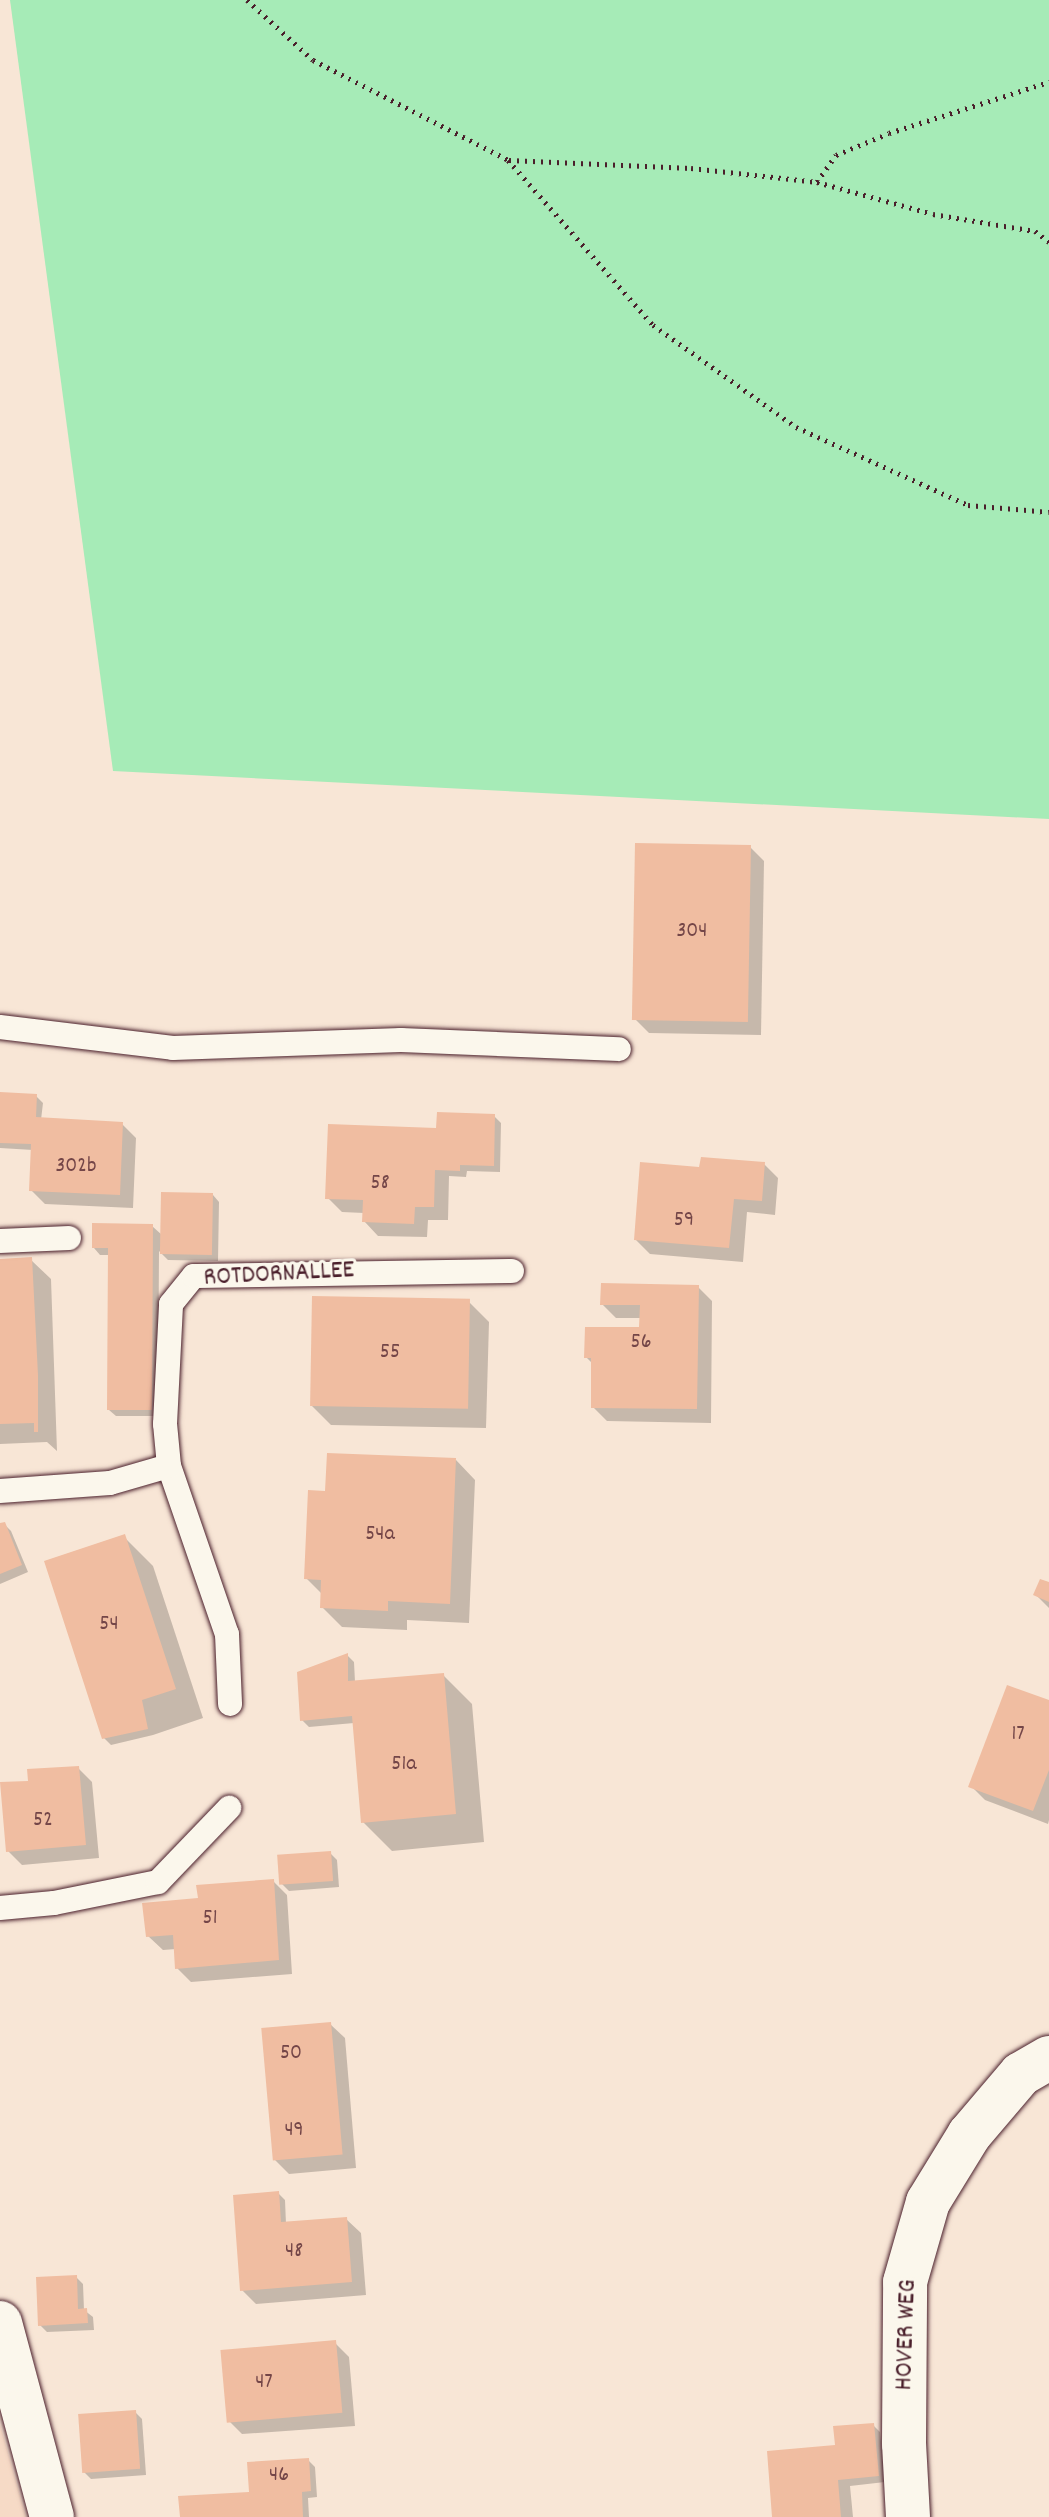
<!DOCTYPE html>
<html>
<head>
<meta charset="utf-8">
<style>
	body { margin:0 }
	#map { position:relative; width:1049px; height:2517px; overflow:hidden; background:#f8e6d6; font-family:Dekko,sans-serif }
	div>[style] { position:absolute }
	.built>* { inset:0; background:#f6dac6 }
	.green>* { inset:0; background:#a6ebb7 }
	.shadow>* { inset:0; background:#0003 }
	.building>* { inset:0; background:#f0bda1; transform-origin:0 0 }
	.path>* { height:5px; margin-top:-2.5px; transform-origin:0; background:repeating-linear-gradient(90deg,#4a1f2b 0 2px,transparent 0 8px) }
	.roads { filter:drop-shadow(0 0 2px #4a1f2b) drop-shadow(0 0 2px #4a1f2b) }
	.lane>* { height:24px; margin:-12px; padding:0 12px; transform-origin:12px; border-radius:12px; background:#fbf7ec }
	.street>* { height:44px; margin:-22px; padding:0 22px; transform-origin:22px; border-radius:22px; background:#fbf7ec }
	span { translate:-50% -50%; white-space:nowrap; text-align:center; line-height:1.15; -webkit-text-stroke:6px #fbf7ec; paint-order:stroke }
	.number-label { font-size:22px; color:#744648 }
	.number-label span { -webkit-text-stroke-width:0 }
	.street-label { font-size:26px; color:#4a1f2b }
</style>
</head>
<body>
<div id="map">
	<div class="built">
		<div style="clip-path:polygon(0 2424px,26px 2517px,0 2517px)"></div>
	</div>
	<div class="green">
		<div style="clip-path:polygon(10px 0,1049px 0,1049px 819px,113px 771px)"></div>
	</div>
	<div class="shadow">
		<div style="clip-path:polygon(750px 847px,764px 861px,761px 1035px,649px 1033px,635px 1019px)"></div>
		<div style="clip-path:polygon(0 1094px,36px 1096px,43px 1103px,41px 1120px,122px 1124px,136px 1138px,133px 1208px,45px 1204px,31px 1190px,33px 1150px,0 1148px)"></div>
		<div style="clip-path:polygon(494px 1116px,501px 1123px,500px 1172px,467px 1171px,466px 1177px,449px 1176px,448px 1220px,428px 1220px,427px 1237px,378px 1236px,364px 1221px,364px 1213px,342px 1212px,328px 1198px,436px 1130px)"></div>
		<div style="clip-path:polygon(764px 1164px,778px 1178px,775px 1215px,747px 1212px,743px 1262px,650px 1254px,636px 1240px,701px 1169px)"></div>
		<div style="clip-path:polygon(213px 1195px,219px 1202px,218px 1261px,168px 1260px,159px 1251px,158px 1416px,116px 1416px,109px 1410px,110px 1255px,100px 1255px,94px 1248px,152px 1226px,162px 1235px)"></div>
		<div style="clip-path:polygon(31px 1260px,51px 1279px,57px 1451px,47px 1442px,0 1444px,0 1454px,0 1261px)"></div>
		<div style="clip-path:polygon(698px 1287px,712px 1301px,711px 1423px,607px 1421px,593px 1407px,593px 1364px,586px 1357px,641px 1329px,642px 1318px,616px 1318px,602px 1304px)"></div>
		<div style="clip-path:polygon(469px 1302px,489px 1322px,486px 1428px,331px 1425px,311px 1405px)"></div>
		<div style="clip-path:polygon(456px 1460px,475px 1480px,469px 1623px,407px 1620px,407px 1630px,342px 1627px,322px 1607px,322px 1594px,306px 1578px,327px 1493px)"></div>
		<div style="clip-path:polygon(4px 1524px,11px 1531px,28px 1572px,0 1584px,0 1526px)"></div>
		<div style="clip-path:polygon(124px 1537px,153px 1566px,203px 1718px,153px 1735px,111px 1745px,104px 1738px)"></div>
		<div style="clip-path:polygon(1049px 1584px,1049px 1608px,1035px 1594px)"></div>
		<div style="clip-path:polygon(347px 1655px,354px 1662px,355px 1682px,443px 1675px,472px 1704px,484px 1842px,392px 1851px,363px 1822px,354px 1723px,309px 1727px,302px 1720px)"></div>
		<div style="clip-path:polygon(1049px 1703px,1049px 1820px,1048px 1824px,985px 1800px,971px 1786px)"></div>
		<div style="clip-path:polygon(78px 1768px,92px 1782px,99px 1858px,22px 1865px,8px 1851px,30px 1783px)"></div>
		<div style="clip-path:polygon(330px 1853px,337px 1860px,339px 1887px,289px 1891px,282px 1884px)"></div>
		<div style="clip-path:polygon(273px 1881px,287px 1895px,292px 1974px,191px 1982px,177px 1968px,176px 1949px,163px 1950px,148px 1936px,201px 1900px)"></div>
		<div style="clip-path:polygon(330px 2024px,345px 2038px,356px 2168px,289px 2174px,275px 2160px)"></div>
		<div style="clip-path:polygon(278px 2193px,285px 2200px,286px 2224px,346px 2219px,361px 2233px,366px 2295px,256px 2304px,242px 2290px)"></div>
		<div style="clip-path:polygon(76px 2277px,83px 2284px,84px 2310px,93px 2317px,94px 2330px,47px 2332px,40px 2325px)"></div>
		<div style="clip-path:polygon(335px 2343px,349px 2357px,355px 2426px,242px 2434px,228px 2420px)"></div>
		<div style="clip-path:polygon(135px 2412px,142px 2419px,146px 2475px,91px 2479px,84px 2472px)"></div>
		<div style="clip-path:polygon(873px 2425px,880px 2432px,885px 2482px,850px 2486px,853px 2517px,774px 2517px,834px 2447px)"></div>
		<div style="clip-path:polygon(308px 2460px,315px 2467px,317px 2497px,308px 2498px,309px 2517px,182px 2517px,251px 2493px)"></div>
	</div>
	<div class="building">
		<div style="left:635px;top:843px;width:116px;height:177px;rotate:1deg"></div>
		<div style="clip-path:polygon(0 1092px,37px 1094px,36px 1117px,123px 1122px,120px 1195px,29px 1191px,31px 1144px,0 1143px)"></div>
		<div style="clip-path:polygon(437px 1112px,495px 1114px,494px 1166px,460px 1165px,460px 1171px,435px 1170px,434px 1207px,415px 1207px,414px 1224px,362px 1222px,363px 1200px,325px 1199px,328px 1124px,436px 1128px)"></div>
		<div style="clip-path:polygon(701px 1157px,765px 1162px,762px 1201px,734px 1199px,729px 1248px,634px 1240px,640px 1162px,699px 1167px)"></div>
		<div style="left:161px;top:1192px;width:52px;height:62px;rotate:1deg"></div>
		<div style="clip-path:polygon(92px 1223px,153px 1224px,152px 1410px,107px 1410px,108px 1248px,92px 1248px)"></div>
		<div style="clip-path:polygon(32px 1257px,38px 1375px,38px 1432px,34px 1432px,34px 1423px,0 1424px,0 1259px)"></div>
		<div style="clip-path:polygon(601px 1283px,699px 1285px,697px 1409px,591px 1408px,591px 1358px,584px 1358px,585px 1327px,639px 1327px,640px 1305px,600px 1305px)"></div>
		<div style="left:312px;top:1296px;width:158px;height:110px;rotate:1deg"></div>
		<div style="clip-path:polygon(327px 1453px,456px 1458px,450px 1604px,388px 1601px,388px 1611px,320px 1608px,321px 1580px,304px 1579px,308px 1490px,325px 1491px)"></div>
		<div style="clip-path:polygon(5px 1522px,22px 1565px,0 1574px,0 1523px)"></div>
		<div style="clip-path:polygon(125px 1534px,176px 1689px,142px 1700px,148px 1729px,102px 1739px,44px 1561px)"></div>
		<div style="clip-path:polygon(1040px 1579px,1049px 1582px,1049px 1602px,1033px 1595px)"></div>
		<div style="clip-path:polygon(348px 1653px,348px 1681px,444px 1673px,456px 1814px,361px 1823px,352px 1716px,300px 1721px,297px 1672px)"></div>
		<div style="clip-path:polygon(1007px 1685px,1049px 1700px,1049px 1770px,1033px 1811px,968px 1787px)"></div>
		<div style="clip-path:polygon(79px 1766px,86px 1845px,6px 1852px,0 1782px,28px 1781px,27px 1769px)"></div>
		<div style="left:331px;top:1851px;width:30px;height:54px;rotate:86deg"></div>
		<div style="clip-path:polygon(274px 1879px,279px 1960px,175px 1969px,173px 1935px,146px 1937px,142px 1903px,198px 1898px,196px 1885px)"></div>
		<div style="left:331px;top:2022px;width:133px;height:70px;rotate:85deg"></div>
		<div style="clip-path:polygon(279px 2191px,281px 2222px,347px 2217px,352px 2282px,240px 2291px,233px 2195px)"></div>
		<div style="clip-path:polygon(77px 2275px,78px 2309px,87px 2308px,88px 2323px,38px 2326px,36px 2277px)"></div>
		<div style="left:336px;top:2340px;width:73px;height:116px;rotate:85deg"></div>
		<div style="left:136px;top:2410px;width:59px;height:58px;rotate:86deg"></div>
		<div style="clip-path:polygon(874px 2423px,879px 2476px,838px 2480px,841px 2517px,772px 2517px,767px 2451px,835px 2445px,833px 2426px)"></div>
		<div style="clip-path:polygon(309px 2458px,311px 2491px,302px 2492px,303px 2517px,180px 2517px,178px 2496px,249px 2492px,247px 2462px)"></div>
	</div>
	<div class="path">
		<div style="left:247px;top:0;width:89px;rotate:42.3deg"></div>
		<div style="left:313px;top:60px;width:219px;rotate:27.1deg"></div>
		<div style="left:508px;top:160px;width:220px;rotate:48.7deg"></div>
		<div style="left:653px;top:325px;width:176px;rotate:35.5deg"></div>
		<div style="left:796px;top:427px;width:189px;rotate:24.4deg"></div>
		<div style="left:968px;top:505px;width:81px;rotate:4.9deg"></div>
		<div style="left:509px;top:160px;width:182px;rotate:2.5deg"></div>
		<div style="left:691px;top:168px;width:127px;rotate:6.3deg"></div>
		<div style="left:817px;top:182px;width:33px;rotate:-55deg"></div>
		<div style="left:836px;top:155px;width:57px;rotate:-22.5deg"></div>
		<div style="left:889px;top:133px;width:168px;rotate:-17.7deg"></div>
		<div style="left:817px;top:182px;width:120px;rotate:15.4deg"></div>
		<div style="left:933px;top:214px;width:103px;rotate:9.5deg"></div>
		<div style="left:1035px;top:231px;width:18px;rotate:38deg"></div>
	</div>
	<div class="roads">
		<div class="lane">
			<div style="left:0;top:1027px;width:174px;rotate:6.9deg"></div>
			<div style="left:173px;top:1048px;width:228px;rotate:-2deg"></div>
			<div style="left:401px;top:1040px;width:218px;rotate:2.4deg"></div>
			<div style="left:0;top:1241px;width:69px;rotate:-2.5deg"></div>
			<div style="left:169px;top:1466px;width:178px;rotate:71deg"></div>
			<div style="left:227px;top:1634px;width:70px;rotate:87.5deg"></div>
			<div style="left:0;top:1491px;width:110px;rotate:-4.2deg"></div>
			<div style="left:110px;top:1483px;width:61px;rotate:-16.1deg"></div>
			<div style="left:169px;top:1466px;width:42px;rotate:-95.4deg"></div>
			<div style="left:165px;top:1424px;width:120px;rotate:-87.1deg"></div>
			<div style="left:171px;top:1304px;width:36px;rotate:-51deg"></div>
			<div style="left:194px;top:1276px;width:318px;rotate:-0.9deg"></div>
			<div style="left:0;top:1908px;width:54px;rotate:-5.3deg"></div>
			<div style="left:54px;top:1903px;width:106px;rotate:-11.4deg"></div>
			<div style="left:158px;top:1882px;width:103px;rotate:-46.2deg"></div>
		</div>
		<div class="street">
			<div style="left:0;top:2323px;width:201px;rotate:75deg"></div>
			<div style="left:908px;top:2517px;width:73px;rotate:-93.1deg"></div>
			<div style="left:904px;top:2444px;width:162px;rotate:-89.6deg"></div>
			<div style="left:905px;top:2282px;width:83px;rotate:-74deg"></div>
			<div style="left:928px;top:2202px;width:79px;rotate:-58.5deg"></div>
			<div style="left:969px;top:2135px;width:80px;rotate:-49.6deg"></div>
			<div style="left:1021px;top:2074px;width:32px;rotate:-30deg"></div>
		</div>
	</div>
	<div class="number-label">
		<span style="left:692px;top:932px">304</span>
		<span style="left:76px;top:1167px">302b</span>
		<span style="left:380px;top:1184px">58</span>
		<span style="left:684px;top:1221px">59</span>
		<span style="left:641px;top:1343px">56</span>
		<span style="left:390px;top:1353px">55</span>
		<span style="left:380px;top:1535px">54a</span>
		<span style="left:109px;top:1625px">54</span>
		<span style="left:1018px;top:1735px">17</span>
		<span style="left:404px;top:1765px">51a</span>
		<span style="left:43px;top:1821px">52</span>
		<span style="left:210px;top:1919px">51</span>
		<span style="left:291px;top:2054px">50</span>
		<span style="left:294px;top:2131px">49</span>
		<span style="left:294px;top:2252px">48</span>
		<span style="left:264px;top:2383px">47</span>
		<span style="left:279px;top:2476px">46</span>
	</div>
	<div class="street-label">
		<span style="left:279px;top:1275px;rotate:-3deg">ROTDORNALLEE</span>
		<span style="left:907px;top:2335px;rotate:-88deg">HOVER WEG</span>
	</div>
</div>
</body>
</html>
